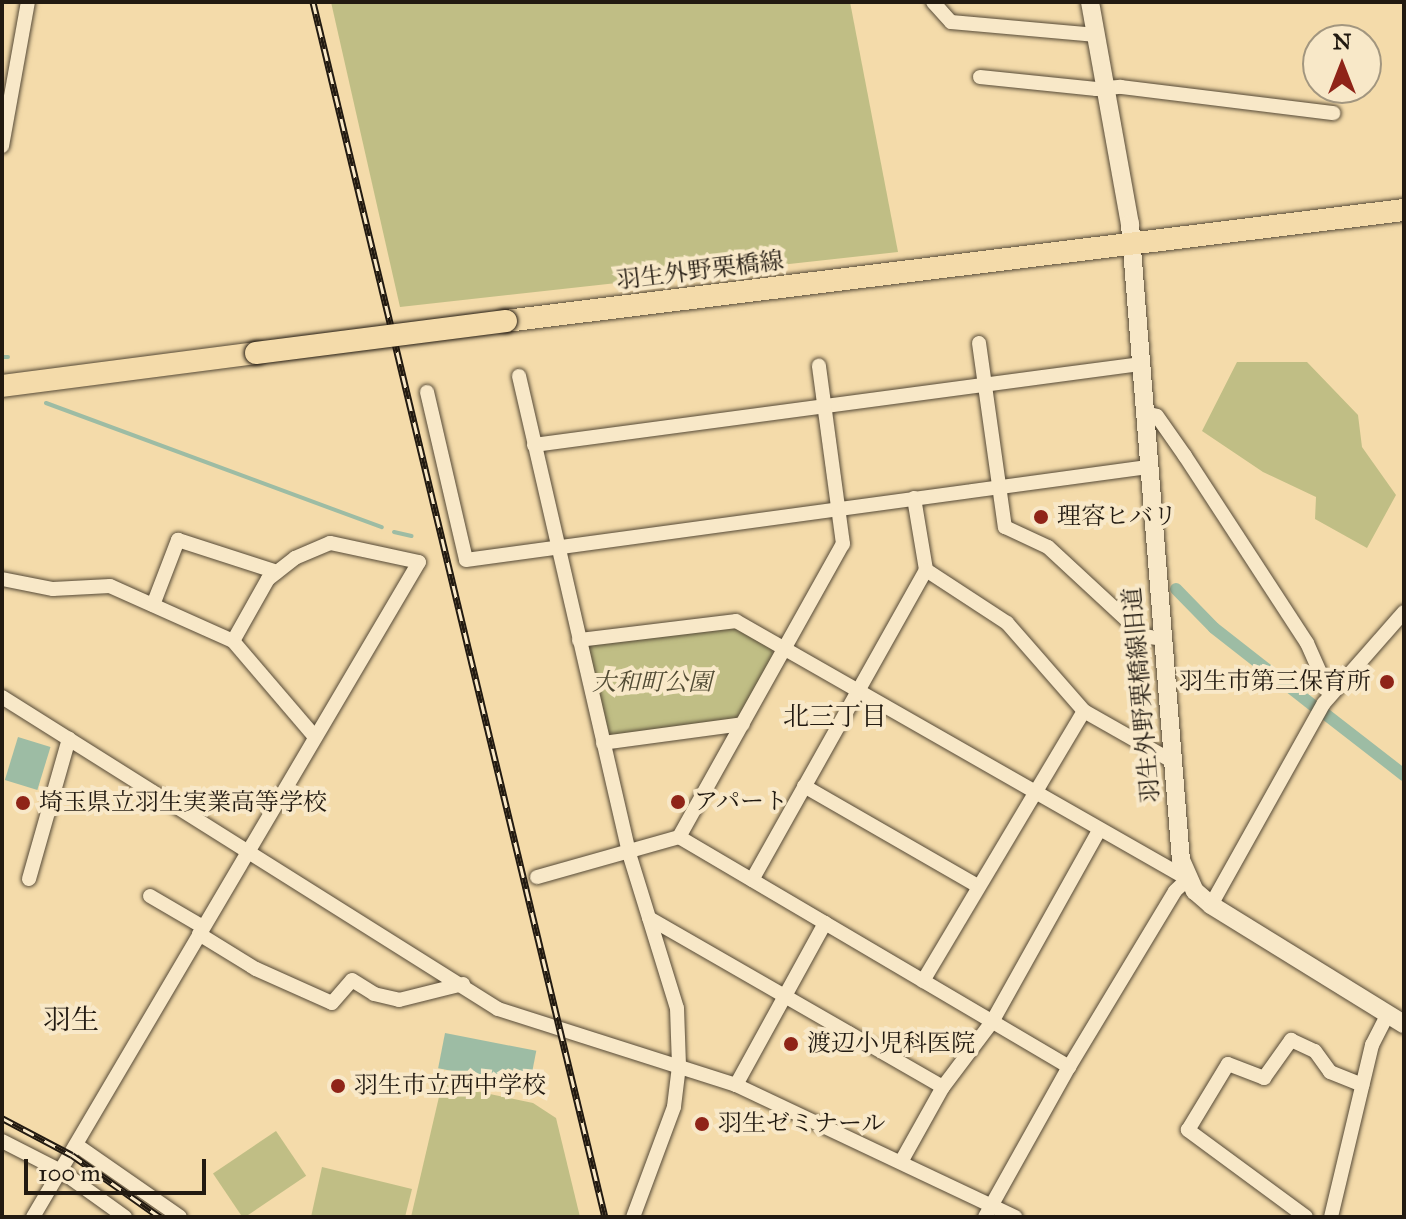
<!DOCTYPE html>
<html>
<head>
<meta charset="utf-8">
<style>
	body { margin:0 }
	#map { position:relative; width:1406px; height:1219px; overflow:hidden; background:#f4dbaa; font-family:"IM FELL Great Primer","Noto Serif JP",serif }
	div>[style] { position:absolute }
	.green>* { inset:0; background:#c0be85; transform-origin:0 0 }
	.water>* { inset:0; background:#9dbca4; transform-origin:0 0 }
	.stream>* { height:4px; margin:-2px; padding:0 2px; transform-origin:2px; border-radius:2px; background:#9dbca4 }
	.canal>* { height:12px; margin:-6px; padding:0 6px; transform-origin:6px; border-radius:6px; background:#9dbca4 }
	.roads { filter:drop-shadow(0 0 2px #564a37) drop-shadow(0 0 2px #564a37) }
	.minor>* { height:14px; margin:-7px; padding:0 7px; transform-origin:7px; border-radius:7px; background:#f8e8c8 }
	.tertiary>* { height:18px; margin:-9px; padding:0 9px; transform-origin:9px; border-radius:9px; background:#f8e8c8 }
	.primary>* { height:22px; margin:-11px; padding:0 11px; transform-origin:11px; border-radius:11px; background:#f4dbaa }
	.rail>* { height:7px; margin-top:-3.5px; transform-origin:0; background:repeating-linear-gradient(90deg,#f8e8c8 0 12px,#221a11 0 24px); box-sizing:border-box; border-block:2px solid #221a11 }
	.bridges { filter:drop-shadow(0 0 2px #221a11) drop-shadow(0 0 2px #221a11) }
	.primary-bridge>* { height:22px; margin:-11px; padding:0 11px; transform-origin:11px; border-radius:11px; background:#f4dbaa }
	.dots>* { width:22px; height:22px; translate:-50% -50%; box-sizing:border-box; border:4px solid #f8e8c8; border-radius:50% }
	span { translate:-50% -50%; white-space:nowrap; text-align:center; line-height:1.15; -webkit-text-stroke:8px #f8e8c8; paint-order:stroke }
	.street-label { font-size:24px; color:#221a11 }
	.poi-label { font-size:24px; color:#221a11 }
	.left { translate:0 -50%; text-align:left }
	.right { translate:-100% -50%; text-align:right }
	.park-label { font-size:24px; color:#514b34; font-style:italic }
	.neighbourhood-label { font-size:26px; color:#221a11 }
	.quarter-label { font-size:28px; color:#221a11 }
	.frame { position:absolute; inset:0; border:4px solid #221a11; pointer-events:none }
	.north { position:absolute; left:1302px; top:24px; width:80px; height:80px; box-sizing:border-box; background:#f8e8c8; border:2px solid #a2967f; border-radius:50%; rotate:0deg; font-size:22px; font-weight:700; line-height:32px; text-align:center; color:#221a11 }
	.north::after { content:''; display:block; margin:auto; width:28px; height:36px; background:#8f2418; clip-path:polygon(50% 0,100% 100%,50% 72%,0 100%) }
	.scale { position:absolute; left:24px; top:1159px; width:182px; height:36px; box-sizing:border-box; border:4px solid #221a11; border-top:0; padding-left:10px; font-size:24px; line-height:28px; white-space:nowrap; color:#221a11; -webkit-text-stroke:6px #f8e8c8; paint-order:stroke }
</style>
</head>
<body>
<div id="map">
	<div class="green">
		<div style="clip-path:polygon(331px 2px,850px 2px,898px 252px,400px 307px)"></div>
		<div style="clip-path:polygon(1237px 362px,1307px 362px,1358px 415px,1362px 447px,1396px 495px,1367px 548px,1315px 519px,1316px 497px,1263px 472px,1202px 431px)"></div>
		<div style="clip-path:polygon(733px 625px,770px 646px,773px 654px,740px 720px,606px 738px,583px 642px)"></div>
		<div style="clip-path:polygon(442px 1084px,533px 1103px,556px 1118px,580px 1217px,411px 1217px)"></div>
		<div style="left:276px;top:1131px;width:54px;height:76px;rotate:56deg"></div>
		<div style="clip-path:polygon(322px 1167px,412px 1189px,405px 1217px,311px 1217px)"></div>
	</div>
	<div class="water">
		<div style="left:18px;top:737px;width:34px;height:45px;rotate:17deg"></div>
		<div style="left:445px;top:1033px;width:93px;height:36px;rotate:11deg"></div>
	</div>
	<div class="stream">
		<div style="left:2px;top:357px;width:6px"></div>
		<div style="left:46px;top:403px;width:358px;rotate:20.3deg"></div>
		<div style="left:394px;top:532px;width:18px;rotate:13deg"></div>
	</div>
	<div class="canal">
		<div style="left:1176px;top:589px;width:54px;rotate:45.7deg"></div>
		<div style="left:1214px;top:628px;width:127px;rotate:38deg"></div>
		<div style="left:1324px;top:713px;width:101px;rotate:37.8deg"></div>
	</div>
	<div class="roads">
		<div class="minor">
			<div style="left:933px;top:2px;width:27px;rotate:48deg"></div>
			<div style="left:951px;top:22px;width:146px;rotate:5.1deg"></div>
			<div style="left:980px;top:77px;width:117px;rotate:5.9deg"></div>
			<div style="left:1096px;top:89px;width:25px;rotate:-5deg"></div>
			<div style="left:1121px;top:87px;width:214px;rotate:7deg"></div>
			<div style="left:2px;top:146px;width:146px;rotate:-79.8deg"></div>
			<div style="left:979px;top:343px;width:186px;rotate:82deg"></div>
			<div style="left:1005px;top:527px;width:47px;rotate:24.9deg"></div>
			<div style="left:1048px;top:547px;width:131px;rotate:42.8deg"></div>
			<div style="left:1144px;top:636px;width:18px;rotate:9deg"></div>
			<div style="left:519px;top:376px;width:486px;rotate:77deg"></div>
			<div style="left:628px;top:850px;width:165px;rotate:72.8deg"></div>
			<div style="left:677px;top:1008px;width:58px;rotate:88deg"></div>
			<div style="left:679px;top:1066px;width:41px;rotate:97deg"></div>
			<div style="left:674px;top:1107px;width:117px;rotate:110.4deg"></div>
			<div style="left:427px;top:392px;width:172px;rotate:76.9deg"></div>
			<div style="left:466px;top:560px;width:688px;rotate:-7.77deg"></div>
			<div style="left:1145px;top:413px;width:12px;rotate:14deg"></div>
			<div style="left:1157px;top:416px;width:49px;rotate:55deg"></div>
			<div style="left:1185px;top:456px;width:223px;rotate:56.9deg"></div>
			<div style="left:1307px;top:643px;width:57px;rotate:66.1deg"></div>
			<div style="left:534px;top:445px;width:611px;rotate:-7.61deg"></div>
			<div style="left:914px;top:498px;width:73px;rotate:80.5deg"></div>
			<div style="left:926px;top:570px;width:97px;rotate:33.2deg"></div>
			<div style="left:1007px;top:623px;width:117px;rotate:48.8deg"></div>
			<div style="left:1084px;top:711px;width:101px;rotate:29.6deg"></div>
			<div style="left:2px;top:579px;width:52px;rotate:11.1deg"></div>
			<div style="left:53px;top:589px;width:57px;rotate:-3deg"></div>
			<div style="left:110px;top:586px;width:135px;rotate:24.1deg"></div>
			<div style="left:233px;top:641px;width:126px;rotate:49.5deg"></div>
			<div style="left:153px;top:605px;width:70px;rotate:-69deg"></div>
			<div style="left:178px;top:540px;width:104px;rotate:17.9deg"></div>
			<div style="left:579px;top:640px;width:158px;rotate:-6.9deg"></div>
			<div style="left:736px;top:621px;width:520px;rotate:29.72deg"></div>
			<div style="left:2px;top:697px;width:586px;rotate:32.17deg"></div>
			<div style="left:498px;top:1009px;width:250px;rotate:17.7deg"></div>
			<div style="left:736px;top:1085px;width:309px;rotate:25.3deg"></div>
			<div style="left:603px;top:743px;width:141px;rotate:-7.7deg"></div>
			<div style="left:804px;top:786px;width:201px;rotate:29.9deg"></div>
			<div style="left:679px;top:837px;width:453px;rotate:30.5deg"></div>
			<div style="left:537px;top:877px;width:148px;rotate:-15.7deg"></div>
			<div style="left:679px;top:837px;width:336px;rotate:-60.8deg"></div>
			<div style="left:843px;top:544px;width:180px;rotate:-97.7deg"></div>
			<div style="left:29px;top:879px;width:146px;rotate:-74.1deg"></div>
			<div style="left:752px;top:880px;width:355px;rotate:-60.7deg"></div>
			<div style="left:150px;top:896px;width:61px;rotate:30.3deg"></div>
			<div style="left:1211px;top:905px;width:231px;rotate:-60.8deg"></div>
			<div style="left:1324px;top:703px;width:121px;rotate:-48.7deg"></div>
			<div style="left:649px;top:918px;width:339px;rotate:29.9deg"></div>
			<div style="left:199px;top:934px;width:67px;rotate:31.6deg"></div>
			<div style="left:256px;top:969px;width:83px;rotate:24.1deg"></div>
			<div style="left:332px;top:1003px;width:30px;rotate:-49deg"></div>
			<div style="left:352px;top:980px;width:26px;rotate:32deg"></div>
			<div style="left:374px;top:994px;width:26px;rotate:13deg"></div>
			<div style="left:399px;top:1000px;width:66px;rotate:-14deg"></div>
			<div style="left:923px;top:981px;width:314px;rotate:-59.2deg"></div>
			<div style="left:736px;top:1085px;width:185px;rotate:-61.2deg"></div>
			<div style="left:2px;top:1141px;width:66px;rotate:27deg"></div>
			<div style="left:61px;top:1171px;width:79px;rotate:35.7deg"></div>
			<div style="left:78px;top:1146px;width:124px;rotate:34.8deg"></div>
			<div style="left:901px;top:1162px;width:86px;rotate:-60.8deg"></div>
			<div style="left:943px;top:1087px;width:81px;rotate:-53deg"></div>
			<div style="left:992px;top:1022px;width:218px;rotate:-60.8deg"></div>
			<div style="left:33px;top:1217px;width:760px;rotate:-59.49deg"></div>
			<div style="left:419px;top:562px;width:91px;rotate:-167.9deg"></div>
			<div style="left:330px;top:543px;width:38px;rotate:157deg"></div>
			<div style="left:295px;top:558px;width:34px;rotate:142deg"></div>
			<div style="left:268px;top:579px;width:71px;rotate:119.4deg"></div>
			<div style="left:985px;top:1217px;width:172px;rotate:-60.8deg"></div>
			<div style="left:1069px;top:1067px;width:205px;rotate:-58.9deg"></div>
			<div style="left:1175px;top:891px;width:18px;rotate:-43deg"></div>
			<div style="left:1306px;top:1217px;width:147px;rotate:-143.6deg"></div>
			<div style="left:1188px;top:1130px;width:77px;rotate:-58.8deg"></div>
			<div style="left:1228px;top:1064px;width:39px;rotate:21deg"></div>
			<div style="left:1264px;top:1078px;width:47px;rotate:-54.6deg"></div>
			<div style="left:1291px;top:1040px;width:26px;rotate:25deg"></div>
			<div style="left:1315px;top:1051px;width:26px;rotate:54deg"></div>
			<div style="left:1330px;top:1072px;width:35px;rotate:22deg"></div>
			<div style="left:1331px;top:1217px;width:177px;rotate:-76.6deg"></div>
			<div style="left:1372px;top:1045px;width:35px;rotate:-63deg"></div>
		</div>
		<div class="tertiary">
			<div style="left:1090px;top:2px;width:226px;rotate:79.8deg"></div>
			<div style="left:1130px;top:224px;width:638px;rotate:85.42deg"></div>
			<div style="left:1181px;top:860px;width:34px;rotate:66deg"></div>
			<div style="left:1195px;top:891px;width:21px;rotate:41deg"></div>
			<div style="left:1211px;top:905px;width:227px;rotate:31.7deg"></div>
		</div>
		<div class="primary">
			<div style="left:506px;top:321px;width:905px;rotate:-7.05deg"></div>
			<div style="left:2px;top:386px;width:256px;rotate:-7.4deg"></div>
		</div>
	</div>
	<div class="rail">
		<div style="left:313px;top:2px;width:1250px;rotate:76.49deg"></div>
		<div style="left:2px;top:1118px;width:79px;rotate:27.9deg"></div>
		<div style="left:72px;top:1155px;width:108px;rotate:35.2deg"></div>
	</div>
	<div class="bridges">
		<div class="primary-bridge">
			<div style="left:256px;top:353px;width:252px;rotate:-7.3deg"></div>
		</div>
	</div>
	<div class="dots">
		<div style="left:1041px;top:517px;background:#8f2418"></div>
		<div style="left:1387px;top:682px;background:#8f2418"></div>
		<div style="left:678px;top:802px;background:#8f2418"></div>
		<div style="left:23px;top:803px;background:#8f2418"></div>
		<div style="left:791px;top:1044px;background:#8f2418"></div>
		<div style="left:338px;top:1086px;background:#8f2418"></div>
		<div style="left:702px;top:1124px;background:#8f2418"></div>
	</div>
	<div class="street-label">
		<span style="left:700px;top:271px;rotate:-7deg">羽生外野栗橋線</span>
		<span style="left:1142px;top:695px;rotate:-95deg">羽生外野栗橋線旧道</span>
	</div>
	<div class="poi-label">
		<span class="left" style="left:1057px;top:517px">理容ヒバリ</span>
		<span class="right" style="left:1371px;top:682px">羽生市第三保育所</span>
		<span class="left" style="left:694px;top:802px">アパート</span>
		<span class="left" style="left:39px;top:803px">埼玉県立羽生実業高等学校</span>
		<span class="left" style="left:807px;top:1044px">渡辺小児科医院</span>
		<span class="left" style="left:354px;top:1086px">羽生市立西中学校</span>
		<span class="left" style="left:718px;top:1124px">羽生ゼミナール</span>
	</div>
	<div class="park-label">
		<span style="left:652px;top:683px">大和町公園</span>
	</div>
	<div class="neighbourhood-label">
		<span style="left:835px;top:717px">北三丁目</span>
	</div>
	<div class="quarter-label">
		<span style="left:71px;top:1020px">羽生</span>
	</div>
	<div class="frame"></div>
	<div class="north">N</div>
	<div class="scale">100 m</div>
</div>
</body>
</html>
